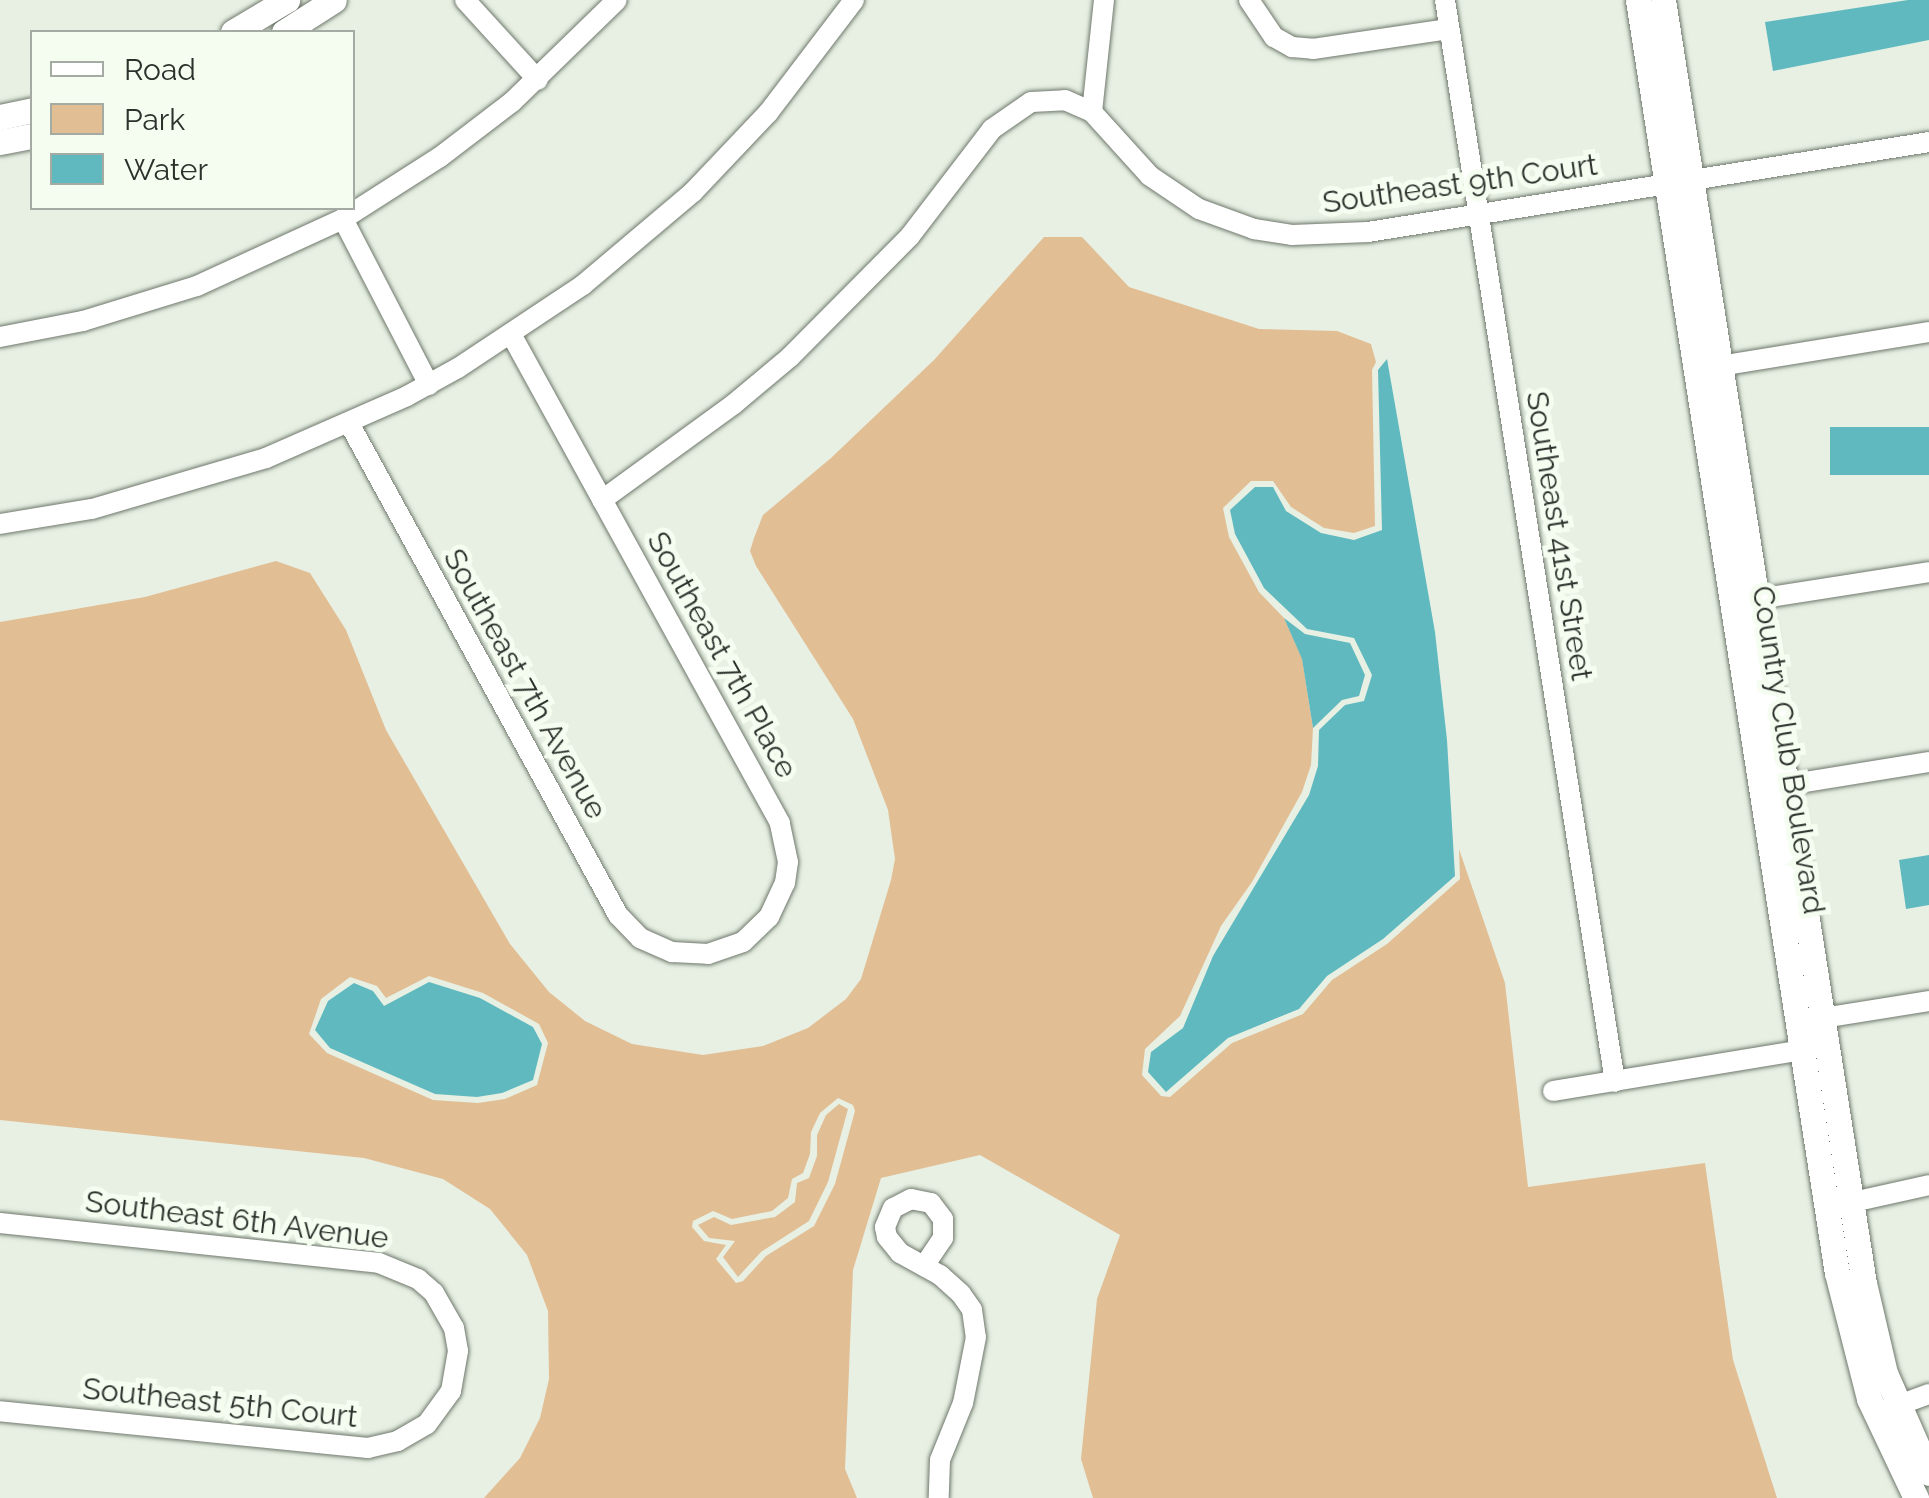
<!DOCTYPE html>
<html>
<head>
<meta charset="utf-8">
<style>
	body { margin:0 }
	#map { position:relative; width:1929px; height:1498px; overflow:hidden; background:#e7f0e3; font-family:Raleway,sans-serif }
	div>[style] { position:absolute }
	.green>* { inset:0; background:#e2be95 }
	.water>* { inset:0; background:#61b9c0; transform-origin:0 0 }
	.roads { filter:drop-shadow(0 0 2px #6f786c) drop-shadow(0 0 2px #6f786c) }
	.minor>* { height:20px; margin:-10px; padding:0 10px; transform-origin:10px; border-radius:10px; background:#fff }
	.major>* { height:25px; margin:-12.5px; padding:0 12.5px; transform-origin:12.5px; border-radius:12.5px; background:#fff }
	span { translate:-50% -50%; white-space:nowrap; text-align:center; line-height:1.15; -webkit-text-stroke:10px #f4fdf0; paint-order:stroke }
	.street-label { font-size:30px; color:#2d312c }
	.legend { position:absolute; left:30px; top:30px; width:325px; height:180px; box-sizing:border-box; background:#f4fdf0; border:2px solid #a4aba2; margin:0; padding:12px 18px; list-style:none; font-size:30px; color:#2d312c }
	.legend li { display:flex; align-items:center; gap:20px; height:50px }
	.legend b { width:50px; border:2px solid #a4aba2 }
</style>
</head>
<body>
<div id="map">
	<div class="green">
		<div style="clip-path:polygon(evenodd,1044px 237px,1082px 237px,1129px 287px,1259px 329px,1337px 331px,1371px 344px,1376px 362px,1372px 370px,1375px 526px,1354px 533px,1324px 528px,1291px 507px,1273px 481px,1251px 481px,1223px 508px,1229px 537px,1259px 592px,1284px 618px,1302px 658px,1313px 728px,1311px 765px,1302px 792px,1252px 882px,1221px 926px,1180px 1016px,1145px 1049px,1142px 1075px,1161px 1096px,1170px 1097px,1232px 1043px,1303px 1014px,1332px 980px,1387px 944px,1460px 879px,1459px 849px,1505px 983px,1528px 1187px,1705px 1163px,1733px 1360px,1777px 1498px,1093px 1498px,1081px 1459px,1097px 1299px,1120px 1235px,980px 1155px,881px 1178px,853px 1270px,845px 1469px,857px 1498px,484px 1498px,520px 1458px,540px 1418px,549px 1379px,548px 1311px,527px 1255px,490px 1209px,443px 1179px,364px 1158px,0 1120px,0 622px,145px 597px,276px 561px,310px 573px,346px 630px,386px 730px,510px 944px,549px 992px,585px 1021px,632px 1044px,703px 1055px,763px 1046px,808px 1028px,846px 999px,861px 979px,891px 880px,895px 859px,888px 810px,853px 719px,756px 566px,750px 551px,754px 538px,763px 515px,831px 458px,934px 360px,1044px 237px,429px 976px,483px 993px,539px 1024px,548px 1043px,537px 1085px,505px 1099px,478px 1103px,433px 1100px,327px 1053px,309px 1034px,321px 999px,350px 977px,377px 986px,386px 998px,429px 976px,1044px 237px,838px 1098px,853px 1105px,855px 1111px,835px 1184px,814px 1226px,766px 1256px,743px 1281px,736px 1283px,716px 1259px,726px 1245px,704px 1241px,692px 1227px,693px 1221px,713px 1211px,732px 1219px,772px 1211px,788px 1198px,792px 1179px,803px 1173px,810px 1154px,811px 1132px,820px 1113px,838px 1098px)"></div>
		<div style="clip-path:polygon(839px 1104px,848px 1109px,828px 1182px,809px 1221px,761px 1252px,738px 1277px,723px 1257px,735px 1241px,709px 1238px,698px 1225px,714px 1217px,731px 1225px,775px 1217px,795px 1202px,797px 1183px,809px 1178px,817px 1156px,817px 1135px,826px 1115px)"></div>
	</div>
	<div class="water">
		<div style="clip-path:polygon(1908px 0,1929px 0,1929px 40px,1773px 71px,1765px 22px)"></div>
		<div style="clip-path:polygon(1387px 359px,1435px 632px,1447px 740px,1455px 876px,1383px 939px,1327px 976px,1299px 1009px,1228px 1038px,1166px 1092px,1148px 1072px,1151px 1052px,1183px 1028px,1213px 956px,1309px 795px,1318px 766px,1319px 730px,1345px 705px,1364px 701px,1372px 675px,1354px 638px,1307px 629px,1264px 588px,1235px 534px,1230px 510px,1255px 487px,1273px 487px,1286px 511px,1321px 533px,1354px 540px,1382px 530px,1378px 370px)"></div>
		<div style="left:1929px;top:427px;width:48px;height:99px;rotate:90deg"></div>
		<div style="clip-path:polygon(1284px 618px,1305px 634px,1350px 643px,1365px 675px,1359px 696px,1342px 700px,1313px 728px,1302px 659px)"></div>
		<div style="clip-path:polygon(1929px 855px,1929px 905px,1906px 909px,1899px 860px)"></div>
		<div style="clip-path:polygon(429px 982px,480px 998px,533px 1027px,542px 1044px,533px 1080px,502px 1093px,477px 1097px,435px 1094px,330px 1048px,315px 1030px,328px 1001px,354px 983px,373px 991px,384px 1006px)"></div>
	</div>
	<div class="roads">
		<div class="minor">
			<div style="left:465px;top:0;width:108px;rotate:47.6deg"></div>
			<div style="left:1249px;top:0;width:45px;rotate:56deg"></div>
			<div style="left:1274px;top:37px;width:21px;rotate:29deg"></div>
			<div style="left:1292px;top:47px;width:21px;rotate:5deg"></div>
			<div style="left:1313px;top:49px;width:137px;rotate:-8.4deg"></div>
			<div style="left:1445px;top:0;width:1095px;rotate:81.07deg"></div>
			<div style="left:1092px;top:112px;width:113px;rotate:-83.9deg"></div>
			<div style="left:343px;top:219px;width:187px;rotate:62.6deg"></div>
			<div style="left:0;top:337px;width:85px;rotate:-10.9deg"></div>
			<div style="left:83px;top:321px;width:119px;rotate:-17.1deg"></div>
			<div style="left:197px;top:286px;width:161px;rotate:-24.7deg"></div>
			<div style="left:343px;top:219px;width:115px;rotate:-32.6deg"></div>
			<div style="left:440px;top:157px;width:91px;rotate:-37.4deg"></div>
			<div style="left:512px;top:102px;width:146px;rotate:-44.2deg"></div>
			<div style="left:1707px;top:368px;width:225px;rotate:-9.2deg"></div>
			<div style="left:349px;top:423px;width:561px;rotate:61.33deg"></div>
			<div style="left:618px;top:915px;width:32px;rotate:46deg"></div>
			<div style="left:640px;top:938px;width:35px;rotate:24deg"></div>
			<div style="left:672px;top:952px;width:36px;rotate:3deg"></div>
			<div style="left:708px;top:954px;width:37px;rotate:-19deg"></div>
			<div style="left:743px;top:942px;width:36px;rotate:-44deg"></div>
			<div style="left:769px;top:917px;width:38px;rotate:-65deg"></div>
			<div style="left:785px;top:883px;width:21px;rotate:-82deg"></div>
			<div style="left:788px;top:862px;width:40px;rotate:-102deg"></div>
			<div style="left:780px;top:823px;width:558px;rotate:-118.82deg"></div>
			<div style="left:602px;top:500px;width:163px;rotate:-36deg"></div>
			<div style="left:734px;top:404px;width:73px;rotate:-40deg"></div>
			<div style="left:790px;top:357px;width:170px;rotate:-45.2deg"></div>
			<div style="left:910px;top:236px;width:135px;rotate:-52.5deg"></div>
			<div style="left:992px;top:129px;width:47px;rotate:-34.7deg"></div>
			<div style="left:1031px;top:102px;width:34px;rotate:-3deg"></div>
			<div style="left:1065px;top:100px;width:30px;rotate:24deg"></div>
			<div style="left:1092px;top:112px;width:86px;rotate:47.8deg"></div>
			<div style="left:1150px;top:176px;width:59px;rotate:34deg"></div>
			<div style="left:1199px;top:209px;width:59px;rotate:20deg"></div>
			<div style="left:1254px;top:229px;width:38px;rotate:9deg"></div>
			<div style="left:1292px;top:235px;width:76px;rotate:-2.3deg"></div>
			<div style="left:1368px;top:232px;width:568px;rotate:-9.11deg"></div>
			<div style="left:0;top:524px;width:93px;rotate:-9.3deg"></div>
			<div style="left:92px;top:509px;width:181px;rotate:-16.3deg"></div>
			<div style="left:266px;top:458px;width:154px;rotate:-23.7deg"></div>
			<div style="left:407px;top:396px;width:58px;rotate:-28.8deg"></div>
			<div style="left:458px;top:368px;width:150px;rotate:-33.6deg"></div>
			<div style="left:583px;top:285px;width:144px;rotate:-40.2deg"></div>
			<div style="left:693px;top:192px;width:109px;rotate:-46.5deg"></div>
			<div style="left:768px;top:113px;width:142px;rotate:-52.7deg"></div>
			<div style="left:1744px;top:601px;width:187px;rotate:-8.9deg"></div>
			<div style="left:1774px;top:787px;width:157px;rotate:-9.2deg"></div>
			<div style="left:1810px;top:1020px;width:121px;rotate:-9.1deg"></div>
			<div style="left:1553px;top:1091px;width:267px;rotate:-9.3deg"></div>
			<div style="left:1839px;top:1205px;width:92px;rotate:-12.5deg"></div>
			<div style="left:0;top:1223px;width:381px;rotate:6deg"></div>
			<div style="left:379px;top:1263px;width:42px;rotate:22.3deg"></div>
			<div style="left:418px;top:1279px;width:21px;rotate:41deg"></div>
			<div style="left:434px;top:1293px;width:40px;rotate:60.3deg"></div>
			<div style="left:454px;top:1328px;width:23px;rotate:80deg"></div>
			<div style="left:458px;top:1351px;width:41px;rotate:99.9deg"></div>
			<div style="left:451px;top:1391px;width:41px;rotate:126deg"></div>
			<div style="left:427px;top:1424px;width:34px;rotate:150deg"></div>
			<div style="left:398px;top:1441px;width:31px;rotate:167deg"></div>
			<div style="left:368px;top:1448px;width:370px;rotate:-174.3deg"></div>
			<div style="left:924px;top:1266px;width:34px;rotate:-56deg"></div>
			<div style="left:943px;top:1238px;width:19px;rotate:-90deg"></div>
			<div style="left:943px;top:1219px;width:20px;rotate:-127deg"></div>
			<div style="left:931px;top:1203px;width:20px;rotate:-169deg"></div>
			<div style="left:911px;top:1199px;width:20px;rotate:153deg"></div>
			<div style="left:893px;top:1208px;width:21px;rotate:113deg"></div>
			<div style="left:885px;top:1227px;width:10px;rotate:79deg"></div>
			<div style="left:887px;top:1237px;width:21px;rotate:51deg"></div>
			<div style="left:900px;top:1253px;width:46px;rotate:28.8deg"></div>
			<div style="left:940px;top:1275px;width:28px;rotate:42deg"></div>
			<div style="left:961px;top:1294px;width:19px;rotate:55deg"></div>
			<div style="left:972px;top:1310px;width:27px;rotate:82deg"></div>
			<div style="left:976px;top:1337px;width:67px;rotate:101.1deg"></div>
			<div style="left:963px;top:1403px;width:61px;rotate:112deg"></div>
			<div style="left:940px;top:1460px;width:38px;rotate:92deg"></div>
			<div style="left:1886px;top:1410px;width:46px;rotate:-20.4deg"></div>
		</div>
		<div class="major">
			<div style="left:1638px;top:0;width:1288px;rotate:81.12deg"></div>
			<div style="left:1837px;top:1273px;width:130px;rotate:75.7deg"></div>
			<div style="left:1869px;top:1399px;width:110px;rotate:64.6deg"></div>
			<div style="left:1663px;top:0;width:1299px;rotate:81.1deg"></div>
			<div style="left:1864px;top:1283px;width:92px;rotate:76.9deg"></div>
			<div style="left:1885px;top:1373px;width:109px;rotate:66.3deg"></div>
			<div style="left:233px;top:32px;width:63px;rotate:-30.7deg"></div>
			<div style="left:284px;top:32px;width:59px;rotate:-32.6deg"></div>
			<div style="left:0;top:117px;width:33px;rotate:-12deg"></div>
			<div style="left:0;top:142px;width:33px;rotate:-11deg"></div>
		</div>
	</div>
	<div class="street-label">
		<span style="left:1460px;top:184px;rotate:-8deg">Southeast 9th Court</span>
		<span style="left:1559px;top:536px;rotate:81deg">Southeast 41st Street</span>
		<span style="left:722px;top:655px;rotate:61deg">Southeast 7th Place</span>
		<span style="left:525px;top:684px;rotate:61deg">Southeast 7th Avenue</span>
		<span style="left:1788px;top:750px;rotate:81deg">Country Club Boulevard</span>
		<span style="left:237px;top:1220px;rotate:7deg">Southeast 6th Avenue</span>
		<span style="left:220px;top:1403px;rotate:6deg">Southeast 5th Court</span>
	</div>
	<ul class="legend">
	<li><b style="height:12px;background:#fff"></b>Road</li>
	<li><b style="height:28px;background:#e2be95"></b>Park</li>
	<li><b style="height:28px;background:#61b9c0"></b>Water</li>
	</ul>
</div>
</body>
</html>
